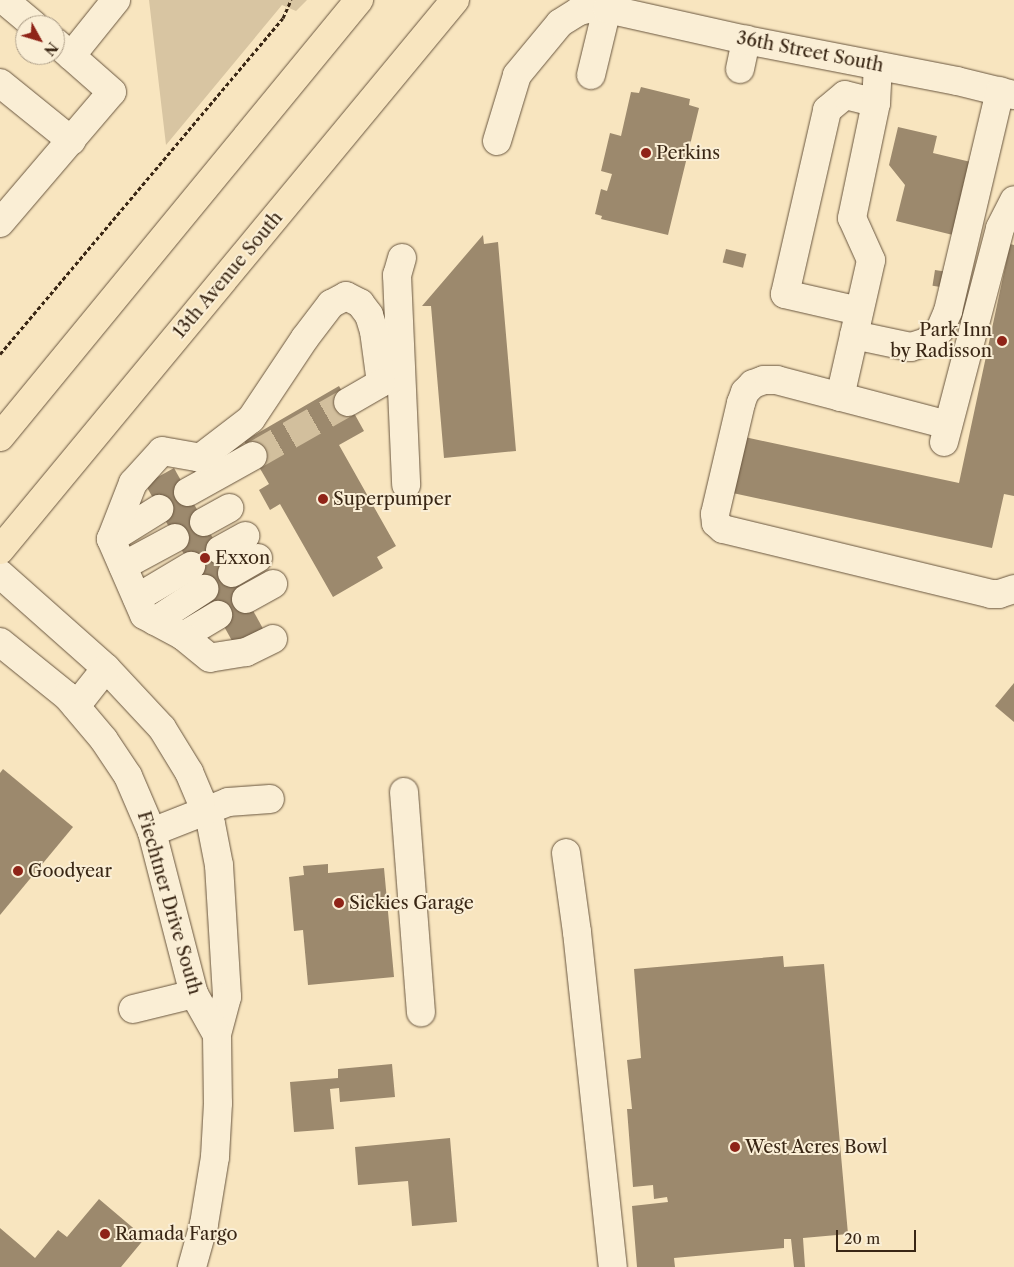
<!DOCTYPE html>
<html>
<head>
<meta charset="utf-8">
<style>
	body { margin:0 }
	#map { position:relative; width:1014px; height:1267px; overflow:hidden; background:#f8e5bf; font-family:"Libre Caslon Text",serif }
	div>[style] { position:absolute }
	.green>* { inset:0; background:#d8c5a2 }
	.building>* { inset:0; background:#9c896d; transform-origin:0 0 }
	.minor-tunnel>* { height:28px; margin-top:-14px; transform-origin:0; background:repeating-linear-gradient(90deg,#d2bf9d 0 28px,transparent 0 42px) }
	.path>* { height:3px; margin-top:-1.5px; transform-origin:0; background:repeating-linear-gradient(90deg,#392614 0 4px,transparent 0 6.5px) }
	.roads { filter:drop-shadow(0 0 1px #69563f) drop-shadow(0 0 1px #69563f) }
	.minor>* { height:28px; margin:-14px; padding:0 14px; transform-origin:14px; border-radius:14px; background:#faeed5 }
	.major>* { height:28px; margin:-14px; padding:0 14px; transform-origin:14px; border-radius:14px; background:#f8e5bf }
	.dots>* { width:14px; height:14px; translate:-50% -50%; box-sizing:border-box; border:2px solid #faeed5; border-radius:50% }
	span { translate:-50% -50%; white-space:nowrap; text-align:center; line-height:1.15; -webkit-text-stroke:4px #faeed5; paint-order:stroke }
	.street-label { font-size:18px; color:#392614 }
	.poi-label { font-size:18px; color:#392614 }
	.left { translate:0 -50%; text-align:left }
	.right { translate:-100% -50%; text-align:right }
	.north { position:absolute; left:15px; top:15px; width:50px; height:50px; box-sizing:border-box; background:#faeed5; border:1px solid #ad9e88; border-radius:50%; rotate:129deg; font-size:14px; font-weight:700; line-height:20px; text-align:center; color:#392614 }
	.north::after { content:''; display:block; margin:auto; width:18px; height:22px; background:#8f2418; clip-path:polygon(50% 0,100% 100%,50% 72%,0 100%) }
	.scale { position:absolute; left:836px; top:1230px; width:80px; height:22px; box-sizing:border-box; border:2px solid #392614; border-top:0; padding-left:6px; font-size:15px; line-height:18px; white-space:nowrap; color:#392614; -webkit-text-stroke:4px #faeed5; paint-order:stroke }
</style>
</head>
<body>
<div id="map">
	<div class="green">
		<div style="clip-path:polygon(149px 0,307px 0,296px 11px,282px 5px,166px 145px)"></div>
	</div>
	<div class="building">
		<div style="clip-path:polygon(641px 87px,690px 99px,689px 105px,699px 108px,668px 235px,601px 219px,602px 216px,595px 214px,601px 189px,607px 191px,612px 174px,601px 171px,610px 133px,621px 136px,631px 92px,639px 93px)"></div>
		<div style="clip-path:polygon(898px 127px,937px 136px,933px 153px,975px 163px,957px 236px,896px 221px,905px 185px,889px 165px)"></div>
		<div style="clip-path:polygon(483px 235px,484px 244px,498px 242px,516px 451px,444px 458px,431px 306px,422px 306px)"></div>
		<div style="clip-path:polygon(1010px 244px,1014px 245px,1014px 496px,1004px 494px,992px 548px,728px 492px,740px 436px,959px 483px)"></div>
		<div style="left:726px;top:249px;width:21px;height:14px;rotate:14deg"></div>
		<div style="left:935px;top:270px;width:13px;height:16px;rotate:9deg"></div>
		<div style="clip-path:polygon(339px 386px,364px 431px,339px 445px,396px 546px,377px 557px,383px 568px,333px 597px,280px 504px,270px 510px,259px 490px,269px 484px,244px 441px)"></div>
		<div style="left:174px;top:468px;width:188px;height:33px;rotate:61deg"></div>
		<div style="clip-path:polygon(1014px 683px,1014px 722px,995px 706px)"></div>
		<div style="clip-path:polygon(3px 769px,73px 827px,0 915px,0 773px)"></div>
		<div style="clip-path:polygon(328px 864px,328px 873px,384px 868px,394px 977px,308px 985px,303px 930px,294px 931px,289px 877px,304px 875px,303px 866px)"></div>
		<div style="clip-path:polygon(783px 956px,784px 967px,824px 964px,848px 1234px,803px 1238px,805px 1267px,794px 1267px,791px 1239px,784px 1239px,784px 1248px,674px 1258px,675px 1267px,637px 1267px,632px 1206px,668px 1202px,667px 1197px,654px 1199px,653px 1185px,633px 1187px,627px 1109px,632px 1109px,627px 1060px,641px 1058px,634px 969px)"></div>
		<div style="clip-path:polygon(392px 1064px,395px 1097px,340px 1102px,339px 1088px,330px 1089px,334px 1129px,294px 1132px,290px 1082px,338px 1078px,338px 1069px)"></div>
		<div style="clip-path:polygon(450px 1138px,457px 1222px,412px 1226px,408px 1181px,358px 1185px,355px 1147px)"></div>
		<div style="clip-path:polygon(99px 1199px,145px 1238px,121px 1267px,0 1267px,0 1228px,35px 1258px,58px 1230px,67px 1237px)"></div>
	</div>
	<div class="minor-tunnel">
		<div style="left:253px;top:456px;width:109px;rotate:-29.6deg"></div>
	</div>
	<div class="path">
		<div style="left:0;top:354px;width:439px;rotate:-49.9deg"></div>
		<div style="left:283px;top:18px;width:20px;rotate:-66deg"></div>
	</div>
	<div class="roads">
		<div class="minor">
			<div style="left:4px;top:0;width:39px;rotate:40deg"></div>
			<div style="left:71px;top:56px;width:72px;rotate:-51.2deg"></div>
			<div style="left:740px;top:69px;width:30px;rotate:-78deg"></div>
			<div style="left:591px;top:75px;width:68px;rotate:-76.4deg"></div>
			<div style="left:0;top:83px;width:92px;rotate:38.9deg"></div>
			<div style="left:497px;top:141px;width:69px;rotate:-73.1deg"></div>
			<div style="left:517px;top:75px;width:67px;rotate:-50.4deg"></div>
			<div style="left:560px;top:23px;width:22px;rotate:-32deg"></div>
			<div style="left:579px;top:11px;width:13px;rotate:-13deg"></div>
			<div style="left:592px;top:8px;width:15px;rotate:4deg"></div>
			<div style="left:607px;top:9px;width:142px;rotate:12.6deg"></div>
			<div style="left:746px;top:40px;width:215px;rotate:11deg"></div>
			<div style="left:957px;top:81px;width:59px;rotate:13.8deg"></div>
			<div style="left:0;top:223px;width:172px;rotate:-49.5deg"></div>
			<div style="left:112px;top:92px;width:76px;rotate:-138.7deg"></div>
			<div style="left:402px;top:258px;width:18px;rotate:106deg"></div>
			<div style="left:397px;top:275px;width:210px;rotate:87.5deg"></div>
			<div style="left:859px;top:311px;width:76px;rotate:-167.1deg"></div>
			<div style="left:785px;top:294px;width:189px;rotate:-77.1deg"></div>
			<div style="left:827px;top:110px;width:23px;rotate:-40deg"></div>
			<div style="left:845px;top:95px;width:32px;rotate:14deg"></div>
			<div style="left:854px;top:335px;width:58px;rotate:11.9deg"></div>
			<div style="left:911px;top:347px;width:16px;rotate:-18deg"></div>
			<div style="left:926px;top:342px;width:18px;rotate:-41deg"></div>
			<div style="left:940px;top:330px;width:21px;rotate:-67deg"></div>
			<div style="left:948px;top:311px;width:226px;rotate:-76.7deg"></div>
			<div style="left:840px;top:397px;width:140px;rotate:-77.2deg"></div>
			<div style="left:871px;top:260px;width:46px;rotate:-114.3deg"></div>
			<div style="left:852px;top:218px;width:117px;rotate:-78.2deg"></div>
			<div style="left:876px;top:103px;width:37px;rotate:-87deg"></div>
			<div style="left:948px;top:425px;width:177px;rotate:-165.3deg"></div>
			<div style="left:777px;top:380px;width:13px;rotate:180deg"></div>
			<div style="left:764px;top:380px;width:12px;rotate:160deg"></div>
			<div style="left:753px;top:384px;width:11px;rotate:135deg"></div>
			<div style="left:745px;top:392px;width:12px;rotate:110deg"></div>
			<div style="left:741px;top:403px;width:114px;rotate:103.2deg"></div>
			<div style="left:715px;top:514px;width:9px;rotate:84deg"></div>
			<div style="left:716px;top:523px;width:9px;rotate:41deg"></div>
			<div style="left:723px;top:529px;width:276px;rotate:13.6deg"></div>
			<div style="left:991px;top:594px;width:8px"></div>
			<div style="left:999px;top:594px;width:16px;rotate:-18deg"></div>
			<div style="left:944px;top:442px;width:221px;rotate:-75.3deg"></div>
			<div style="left:1000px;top:228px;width:31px;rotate:-63deg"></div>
			<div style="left:188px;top:492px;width:74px;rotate:-29deg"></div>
			<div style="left:204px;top:522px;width:29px;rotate:-29deg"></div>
			<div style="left:111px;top:539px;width:57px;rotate:-32deg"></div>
			<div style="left:220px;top:550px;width:29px;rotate:-29deg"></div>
			<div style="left:123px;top:566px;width:59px;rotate:-28.3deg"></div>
			<div style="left:232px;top:573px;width:30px;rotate:-30deg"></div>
			<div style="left:0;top:574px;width:142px;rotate:41.6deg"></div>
			<div style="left:106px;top:668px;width:82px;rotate:47deg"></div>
			<div style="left:162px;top:728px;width:52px;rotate:58.5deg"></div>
			<div style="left:189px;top:772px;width:56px;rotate:67.1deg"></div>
			<div style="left:211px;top:824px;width:42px;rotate:79deg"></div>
			<div style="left:219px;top:865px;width:132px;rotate:86.5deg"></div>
			<div style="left:227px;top:997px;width:39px;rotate:105deg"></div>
			<div style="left:217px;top:1035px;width:68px;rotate:89.2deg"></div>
			<div style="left:218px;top:1103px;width:54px;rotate:93.2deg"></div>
			<div style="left:215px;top:1157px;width:68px;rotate:99.3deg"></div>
			<div style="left:204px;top:1224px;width:45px;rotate:105.6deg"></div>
			<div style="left:137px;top:598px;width:63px;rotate:-30.7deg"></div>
			<div style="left:246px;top:599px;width:31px;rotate:-29deg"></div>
			<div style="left:155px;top:621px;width:59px;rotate:-33.1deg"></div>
			<div style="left:183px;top:636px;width:41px;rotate:-31deg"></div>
			<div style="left:273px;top:639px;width:30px;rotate:154deg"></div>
			<div style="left:246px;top:652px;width:36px;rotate:171deg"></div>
			<div style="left:210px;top:658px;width:35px;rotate:-141deg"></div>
			<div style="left:183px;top:636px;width:44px;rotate:-151.7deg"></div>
			<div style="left:144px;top:615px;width:83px;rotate:-113.5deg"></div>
			<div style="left:111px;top:539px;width:60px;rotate:-68.6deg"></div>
			<div style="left:133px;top:483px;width:43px;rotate:-47.8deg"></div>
			<div style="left:162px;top:451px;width:39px;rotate:10deg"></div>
			<div style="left:200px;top:458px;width:64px;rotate:-37.4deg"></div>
			<div style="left:251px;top:419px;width:97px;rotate:-56.3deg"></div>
			<div style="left:305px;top:338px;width:43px;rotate:-52.6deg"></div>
			<div style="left:331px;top:304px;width:17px;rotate:-28deg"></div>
			<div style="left:346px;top:296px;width:16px;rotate:27deg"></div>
			<div style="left:360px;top:303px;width:15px;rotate:53deg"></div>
			<div style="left:369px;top:315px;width:17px;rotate:73deg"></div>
			<div style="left:374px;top:331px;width:52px;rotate:82.3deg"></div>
			<div style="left:381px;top:383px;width:38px;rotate:150deg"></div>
			<div style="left:0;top:642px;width:86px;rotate:38.9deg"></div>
			<div style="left:67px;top:696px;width:57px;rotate:49.9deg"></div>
			<div style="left:104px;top:740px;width:43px;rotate:56.3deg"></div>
			<div style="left:128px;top:776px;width:61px;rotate:66.8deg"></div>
			<div style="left:152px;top:832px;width:167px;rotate:75.5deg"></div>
			<div style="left:194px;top:994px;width:47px;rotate:60.7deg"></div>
			<div style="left:76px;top:706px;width:48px;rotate:-51.7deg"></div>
			<div style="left:404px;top:792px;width:221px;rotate:85.6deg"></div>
			<div style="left:152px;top:832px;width:82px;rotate:-21.5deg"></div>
			<div style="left:228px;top:802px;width:42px;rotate:-4.1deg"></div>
			<div style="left:566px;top:853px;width:80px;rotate:82.1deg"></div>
			<div style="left:577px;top:932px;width:337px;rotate:83.9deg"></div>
			<div style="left:133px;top:1009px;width:63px;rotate:-13.8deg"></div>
		</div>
		<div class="major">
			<div style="left:0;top:437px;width:566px;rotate:-50.6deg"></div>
			<div style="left:0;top:550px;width:714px;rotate:-50.4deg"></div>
		</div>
	</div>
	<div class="dots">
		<div style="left:646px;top:153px;background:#8f2418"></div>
		<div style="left:1002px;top:341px;background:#8f2418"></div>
		<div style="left:323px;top:499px;background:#8f2418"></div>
		<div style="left:205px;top:558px;background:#8f2418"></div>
		<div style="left:18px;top:871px;background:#8f2418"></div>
		<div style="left:339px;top:903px;background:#8f2418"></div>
		<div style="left:735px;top:1147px;background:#8f2418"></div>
		<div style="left:105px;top:1234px;background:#8f2418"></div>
	</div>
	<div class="street-label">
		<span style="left:810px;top:52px;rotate:11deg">36th Street South</span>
		<span style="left:228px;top:275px;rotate:-50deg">13th Avenue South</span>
		<span style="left:169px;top:903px;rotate:74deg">Fiechtner Drive South</span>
	</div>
	<div class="poi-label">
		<span class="left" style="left:656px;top:153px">Perkins</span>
		<span class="right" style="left:992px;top:341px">Park Inn<br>by Radisson</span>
		<span class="left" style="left:333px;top:499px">Superpumper</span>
		<span class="left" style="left:215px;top:558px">Exxon</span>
		<span class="left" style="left:28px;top:871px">Goodyear</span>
		<span class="left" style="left:349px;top:903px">Sickies Garage</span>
		<span class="left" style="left:745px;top:1147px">West Acres Bowl</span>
		<span class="left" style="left:115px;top:1234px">Ramada Fargo</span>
	</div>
	<div class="north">N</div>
	<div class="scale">20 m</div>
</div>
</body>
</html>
